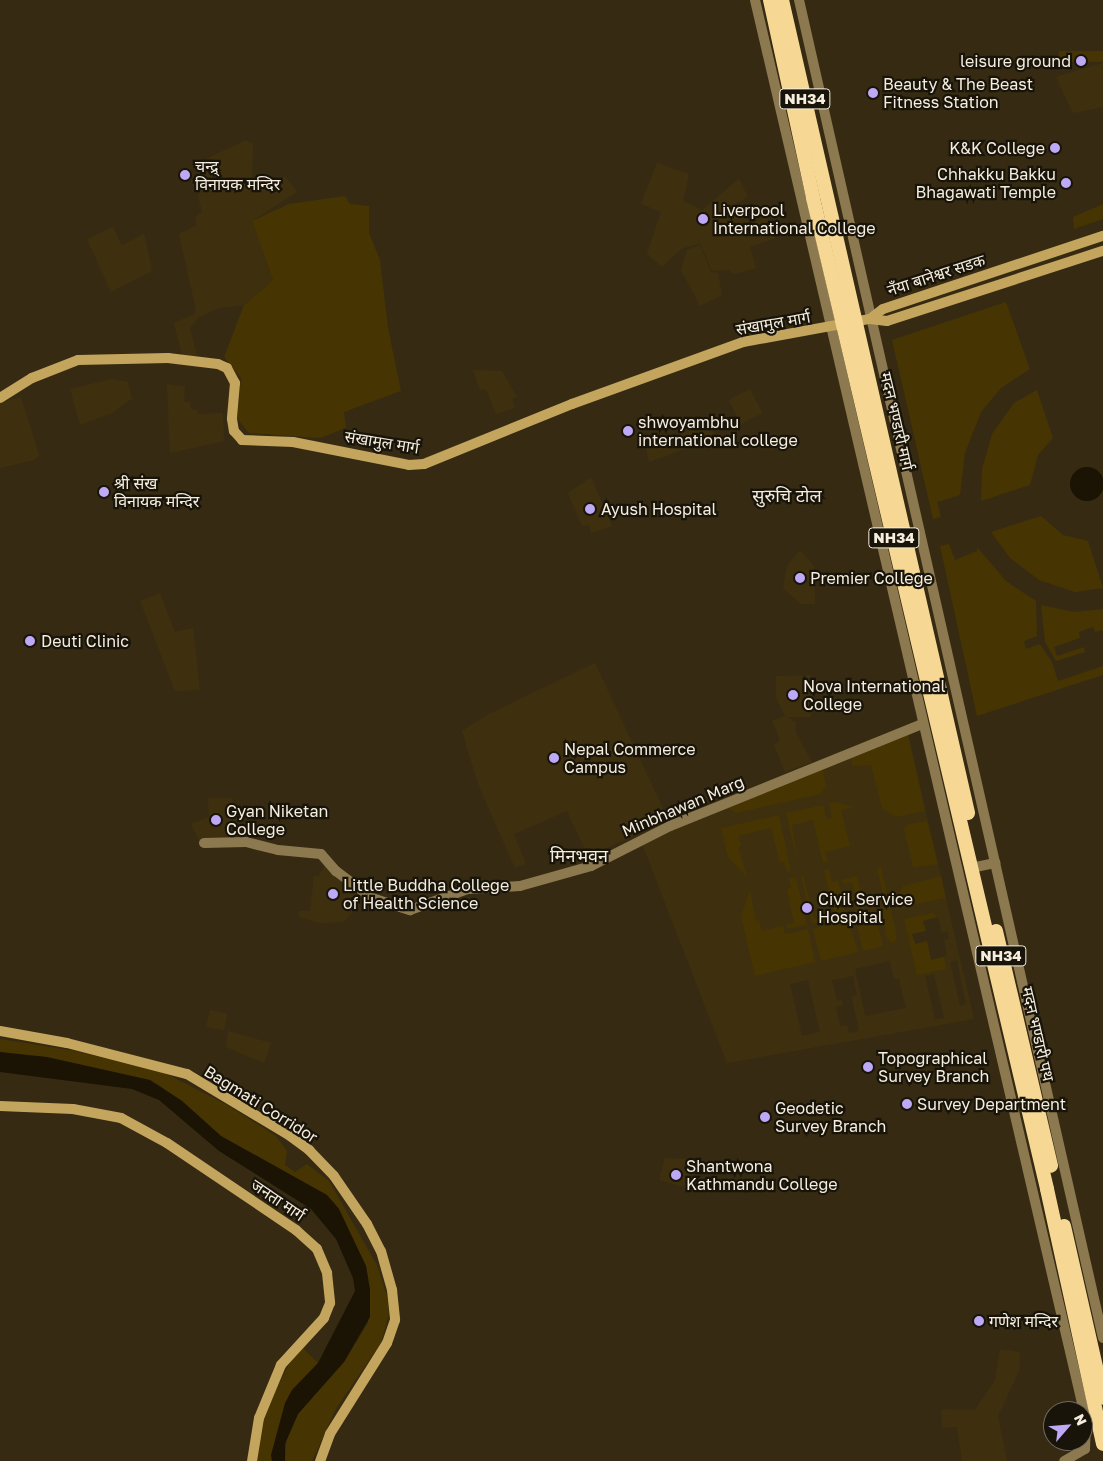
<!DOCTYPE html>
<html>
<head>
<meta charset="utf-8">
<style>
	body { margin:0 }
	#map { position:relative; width:1103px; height:1461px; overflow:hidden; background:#362b12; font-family:"Golos Text","Noto Sans Devanagari",sans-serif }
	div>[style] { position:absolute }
	.built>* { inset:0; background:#3e300f; transform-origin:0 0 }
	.green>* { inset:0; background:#463403; transform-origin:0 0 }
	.water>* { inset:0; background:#1b1303 }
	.round { border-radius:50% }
	.tertiary>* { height:10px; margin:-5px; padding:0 5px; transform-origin:5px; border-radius:5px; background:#8d794f }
	.secondary>* { height:10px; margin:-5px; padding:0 5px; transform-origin:5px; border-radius:5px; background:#c4a55e }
	.trunk>* { height:14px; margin:-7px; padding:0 7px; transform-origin:7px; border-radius:7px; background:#f6d894 }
	.dots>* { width:14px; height:14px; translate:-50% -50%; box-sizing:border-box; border:2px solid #19140a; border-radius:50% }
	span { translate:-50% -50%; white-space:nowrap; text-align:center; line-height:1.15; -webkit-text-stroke:4.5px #19140a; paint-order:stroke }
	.shield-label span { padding:1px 4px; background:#19140a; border:1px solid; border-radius:4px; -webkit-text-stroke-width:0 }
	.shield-label { font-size:15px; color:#f5eedf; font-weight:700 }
	.poi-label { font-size:16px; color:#f5eedf }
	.right { translate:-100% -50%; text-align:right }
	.left { translate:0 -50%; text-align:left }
	.street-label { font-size:16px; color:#f5eedf }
	.neighbourhood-label { font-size:18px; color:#f5eedf }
	.north { position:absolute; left:1043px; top:1401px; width:50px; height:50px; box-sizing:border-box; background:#19140a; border:1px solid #716b5f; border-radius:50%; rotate:63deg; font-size:14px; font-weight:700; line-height:20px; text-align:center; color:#f5eedf }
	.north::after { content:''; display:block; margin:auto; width:18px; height:22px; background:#bda9f5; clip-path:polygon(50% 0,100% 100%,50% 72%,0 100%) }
</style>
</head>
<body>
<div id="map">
	<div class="built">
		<div style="clip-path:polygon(1103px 63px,1103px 107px,1073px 113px,1056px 77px)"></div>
		<div style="clip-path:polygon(246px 140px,253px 144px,252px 177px,267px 176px,272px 185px,285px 176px,297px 192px,252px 221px,273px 280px,244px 305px,218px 308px,198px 318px,190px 328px,197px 357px,183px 359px,174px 323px,194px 314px,196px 310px,179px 234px,196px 226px,196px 217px,202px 212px,198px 196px,202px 189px,198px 168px,204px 160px)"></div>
		<div style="clip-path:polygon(657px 163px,689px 174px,683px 201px,702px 210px,739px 179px,748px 197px,735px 204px,750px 223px,767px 217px,775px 238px,750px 247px,756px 268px,734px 274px,729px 270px,712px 271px,700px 243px,681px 249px,662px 267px,647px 254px,661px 212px,641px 204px)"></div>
		<div style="clip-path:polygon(113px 227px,122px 246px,144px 233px,152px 271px,111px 292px,87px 239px)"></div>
		<div style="clip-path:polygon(700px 245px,711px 272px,718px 273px,722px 295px,700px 306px,681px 270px,687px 250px)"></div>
		<div style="clip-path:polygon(473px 370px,502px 371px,517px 397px,512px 399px,515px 408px,496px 414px,486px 389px,480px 390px)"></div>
		<div style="clip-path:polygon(112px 379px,128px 382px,132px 399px,112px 413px,80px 425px,70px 389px)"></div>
		<div style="clip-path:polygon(167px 384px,185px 387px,184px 402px,190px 402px,191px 409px,197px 410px,198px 414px,223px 413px,224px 441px,170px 453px)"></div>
		<div style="left:750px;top:389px;width:27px;height:24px;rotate:63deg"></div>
		<div style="clip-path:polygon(21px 397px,39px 455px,34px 460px,0 468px,0 403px)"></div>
		<div style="clip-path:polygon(709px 421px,716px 437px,649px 462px,644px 438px,670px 434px,674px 437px)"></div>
		<div style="clip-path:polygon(591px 477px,612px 526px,591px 533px,589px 525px,582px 526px,568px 493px)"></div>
		<div style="clip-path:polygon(800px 550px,814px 566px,815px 604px,801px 604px,783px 588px,787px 566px)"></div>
		<div style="clip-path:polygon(160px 593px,175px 632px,193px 628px,200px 690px,175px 691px,140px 601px)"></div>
		<div style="clip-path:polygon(595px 663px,669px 821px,588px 856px,567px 811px,514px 834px,526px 864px,515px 868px,478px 784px,462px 731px,489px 714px)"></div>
		<div style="clip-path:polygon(811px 675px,811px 717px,786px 717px,796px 722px,795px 731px,812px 762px,785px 772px,774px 745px,780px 740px,772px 721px,785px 716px,776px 698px,776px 676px)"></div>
		<div style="clip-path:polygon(evenodd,908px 734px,974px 1019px,727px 1063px,641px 841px,908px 734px,938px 917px,942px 933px,948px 932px,949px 939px,944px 940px,947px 956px,931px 960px,927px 941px,915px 944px,912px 934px,926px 931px,923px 921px,938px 917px,908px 734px,957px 960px,966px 1004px,960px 1006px,950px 962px,957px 960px,908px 734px,890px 961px,894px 979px,899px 979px,906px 1008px,865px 1016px,855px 969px,890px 961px,908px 734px,934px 974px,944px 1018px,935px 1020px,925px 976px,934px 974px,908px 734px,853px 976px,857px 996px,852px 997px,859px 1031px,849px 1033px,847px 1025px,840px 1026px,836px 1007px,843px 1005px,842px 1000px,837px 1001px,832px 980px,853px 976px,908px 734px,808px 980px,820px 1032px,802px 1036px,790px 984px,808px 980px)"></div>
		<div style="clip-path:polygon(208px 798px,233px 798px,230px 840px,200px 843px,191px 824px,209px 817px)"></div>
		<div style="clip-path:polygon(326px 863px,357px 893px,350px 900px,356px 908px,344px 922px,320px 923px,299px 917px,299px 911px,310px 911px,314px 876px,319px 876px)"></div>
		<div style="left:210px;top:1010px;width:18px;height:17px;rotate:13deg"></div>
		<div style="clip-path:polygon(228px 1031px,271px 1043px,264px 1063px,226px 1047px)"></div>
		<div style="clip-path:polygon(665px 1158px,690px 1159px,693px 1189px,659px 1180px)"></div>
		<div style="clip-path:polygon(1000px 1349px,1020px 1352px,1019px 1371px,998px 1416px,1007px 1461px,962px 1461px,957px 1427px,942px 1428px,941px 1409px,975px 1410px,995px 1380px)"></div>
	</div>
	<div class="green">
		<div style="left:1103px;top:51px;width:11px;height:44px;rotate:90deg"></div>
		<div style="clip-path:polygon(345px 196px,350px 204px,369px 206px,369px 233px,380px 260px,388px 328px,401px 391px,344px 412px,346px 428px,320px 438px,249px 433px,237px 418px,241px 378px,224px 357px,244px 305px,273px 280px,252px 221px,289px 204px)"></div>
		<div style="clip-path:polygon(1103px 204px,1103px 219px,1074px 229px,1073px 217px)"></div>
		<div style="clip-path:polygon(1006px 302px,1030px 369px,1001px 388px,981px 412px,965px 453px,960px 495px,937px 502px,941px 517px,933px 519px,892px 340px)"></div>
		<div style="clip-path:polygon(1037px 390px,1053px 438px,1038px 455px,1030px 485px,981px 501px,982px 469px,992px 434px,1014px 403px)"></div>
		<div style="clip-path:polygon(1041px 516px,1063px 535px,1088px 541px,1103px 588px,1075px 592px,1039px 580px,1010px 558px,991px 532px)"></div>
		<div style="clip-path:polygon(949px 544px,955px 560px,977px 551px,977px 547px,1006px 581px,1036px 601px,1037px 636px,1024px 641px,1026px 649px,1040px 644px,1052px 662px,1058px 681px,1103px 666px,1103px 675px,977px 716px,940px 546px)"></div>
		<div style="clip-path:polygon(1041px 605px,1074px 612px,1103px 609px,1103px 630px,1095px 632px,1093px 627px,1079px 632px,1080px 638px,1054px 647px,1057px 656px,1084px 647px,1085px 652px,1056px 661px,1045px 642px)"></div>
		<div style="clip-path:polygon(908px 734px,925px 811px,895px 817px,882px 808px,871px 765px,853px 766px,850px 756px)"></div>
		<div style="clip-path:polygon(822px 767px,826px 786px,821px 794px,736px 813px,729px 809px,728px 806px)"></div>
		<div style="clip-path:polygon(836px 802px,853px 807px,841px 810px,850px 846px,825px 852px,828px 862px,823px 863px,813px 820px,792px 825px,799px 869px,786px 813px,823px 805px,827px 820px,832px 818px,829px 803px)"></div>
		<div style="clip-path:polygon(779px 815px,791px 871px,787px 872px,784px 862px,780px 863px,771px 828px,739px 836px,741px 846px,738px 847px,747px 877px,728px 857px,721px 828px)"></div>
		<div style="clip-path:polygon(927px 821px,938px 864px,913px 867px,904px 829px,908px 824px)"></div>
		<div style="clip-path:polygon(881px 867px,897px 936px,894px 944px,887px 939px,880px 908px,886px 906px,877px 868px)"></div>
		<div style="clip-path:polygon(829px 869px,832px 882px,838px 880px,843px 901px,856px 898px,852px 882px,843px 884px,842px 880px,857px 876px,865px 911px,874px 910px,883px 946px,863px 951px,854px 911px,857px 910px,855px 901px,843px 904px,858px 952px,821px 961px,813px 929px,830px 924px,830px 920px,812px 924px,801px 876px,803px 875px,814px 919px,834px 914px,824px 870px)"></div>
		<div style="clip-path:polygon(941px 876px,946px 898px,901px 907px,899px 893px,903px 886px)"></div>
		<div style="clip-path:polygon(796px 877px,807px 925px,787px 929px,786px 925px,783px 926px,785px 934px,808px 929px,815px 962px,755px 976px,741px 916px,750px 890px,756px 921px,759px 920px,762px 931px,794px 923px,787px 890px,791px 888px,789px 879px)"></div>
		<div style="clip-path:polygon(933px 913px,938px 917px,923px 921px,926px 931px,912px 934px,915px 944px,927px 941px,931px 960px,944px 957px,946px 969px,917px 975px,904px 919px)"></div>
		<div style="clip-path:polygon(0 1039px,70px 1050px,159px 1070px,227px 1105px,276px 1136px,287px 1151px,285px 1165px,295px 1172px,307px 1164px,329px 1181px,377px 1265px,388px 1299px,389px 1314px,381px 1343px,337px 1407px,312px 1461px,285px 1461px,287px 1436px,301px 1408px,344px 1362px,368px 1323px,370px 1290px,366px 1266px,334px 1202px,221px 1136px,182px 1101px,157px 1084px,0 1052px)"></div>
		<div style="clip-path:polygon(303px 1348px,318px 1363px,309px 1374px,271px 1455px,272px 1461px,256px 1461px,262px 1423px,277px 1388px,291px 1360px)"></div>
	</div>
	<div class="water">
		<div class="round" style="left:1070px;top:467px;width:34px;height:34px"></div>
		<div style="clip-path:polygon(0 1052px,47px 1057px,150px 1080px,182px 1101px,221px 1136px,327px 1195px,339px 1209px,366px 1266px,370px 1290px,370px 1317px,344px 1362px,298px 1414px,285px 1444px,285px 1461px,272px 1461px,271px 1455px,285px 1403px,292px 1390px,318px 1363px,355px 1291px,353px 1278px,336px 1239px,311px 1209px,219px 1151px,159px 1100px,132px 1089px,0 1072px)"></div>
	</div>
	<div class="tertiary">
		<div style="left:755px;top:0;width:1458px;rotate:76.88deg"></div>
		<div style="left:1086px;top:1420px;width:29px;rotate:92deg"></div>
		<div style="left:1085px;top:1449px;width:24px;rotate:150deg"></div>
		<div style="left:799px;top:0;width:1372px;rotate:77.2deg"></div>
		<div style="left:204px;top:843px;width:42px;rotate:-1.4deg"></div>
		<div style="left:246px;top:842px;width:33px;rotate:14deg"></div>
		<div style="left:278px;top:850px;width:43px;rotate:5.3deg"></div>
		<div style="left:321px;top:854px;width:23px;rotate:49deg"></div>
		<div style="left:336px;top:871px;width:45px;rotate:36.9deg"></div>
		<div style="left:372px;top:898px;width:40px;rotate:18deg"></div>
		<div style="left:410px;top:910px;width:62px;rotate:-19.9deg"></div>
		<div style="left:468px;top:889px;width:52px;rotate:-3.3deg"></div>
		<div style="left:520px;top:886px;width:74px;rotate:-15.7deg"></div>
		<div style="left:591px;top:866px;width:89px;rotate:-26.9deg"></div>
		<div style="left:670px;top:826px;width:273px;rotate:-22deg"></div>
		<div style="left:971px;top:868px;width:25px;rotate:-12deg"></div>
	</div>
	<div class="secondary">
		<div style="left:870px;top:319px;width:16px;rotate:-38deg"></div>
		<div style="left:883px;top:309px;width:232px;rotate:-18.4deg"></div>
		<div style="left:0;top:398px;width:38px;rotate:-32deg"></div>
		<div style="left:32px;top:378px;width:49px;rotate:-21.4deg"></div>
		<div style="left:78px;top:360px;width:90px;rotate:-1.3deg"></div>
		<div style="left:168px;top:358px;width:50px;rotate:6.8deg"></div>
		<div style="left:218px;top:364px;width:10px;rotate:24deg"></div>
		<div style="left:227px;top:368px;width:17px;rotate:62deg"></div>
		<div style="left:235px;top:383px;width:36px;rotate:95deg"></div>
		<div style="left:232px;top:419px;width:12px;rotate:81deg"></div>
		<div style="left:234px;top:431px;width:12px;rotate:48deg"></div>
		<div style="left:242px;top:440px;width:51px;rotate:2.2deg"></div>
		<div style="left:293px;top:442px;width:118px;rotate:11.2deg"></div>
		<div style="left:409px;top:465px;width:15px;rotate:-4deg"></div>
		<div style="left:424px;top:464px;width:160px;rotate:-22.1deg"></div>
		<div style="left:572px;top:404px;width:182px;rotate:-19.9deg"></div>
		<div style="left:743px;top:342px;width:129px;rotate:-10.3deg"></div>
		<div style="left:870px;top:319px;width:17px;rotate:7deg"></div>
		<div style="left:887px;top:321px;width:227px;rotate:-18deg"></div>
		<div style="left:0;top:1031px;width:68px;rotate:10.2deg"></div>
		<div style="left:67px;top:1043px;width:124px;rotate:14.5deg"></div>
		<div style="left:187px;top:1074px;width:120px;rotate:31deg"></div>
		<div style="left:290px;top:1136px;width:24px;rotate:36deg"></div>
		<div style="left:309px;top:1150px;width:36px;rotate:46deg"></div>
		<div style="left:334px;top:1176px;width:58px;rotate:55.5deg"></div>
		<div style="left:367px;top:1224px;width:30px;rotate:63deg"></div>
		<div style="left:381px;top:1251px;width:41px;rotate:74.2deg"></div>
		<div style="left:392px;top:1290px;width:30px;rotate:84deg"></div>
		<div style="left:395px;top:1320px;width:24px;rotate:109deg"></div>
		<div style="left:387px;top:1343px;width:107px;rotate:122.1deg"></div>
		<div style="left:330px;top:1434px;width:29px;rotate:110deg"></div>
		<div style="left:0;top:1106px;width:73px;rotate:2.4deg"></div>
		<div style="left:73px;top:1109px;width:49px;rotate:10.6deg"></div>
		<div style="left:121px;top:1118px;width:52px;rotate:28.5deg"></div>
		<div style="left:167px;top:1143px;width:156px;rotate:34deg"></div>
		<div style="left:296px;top:1230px;width:28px;rotate:42deg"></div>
		<div style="left:317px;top:1249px;width:26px;rotate:67deg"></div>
		<div style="left:327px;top:1273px;width:30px;rotate:84deg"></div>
		<div style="left:330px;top:1303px;width:16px;rotate:112deg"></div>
		<div style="left:324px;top:1318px;width:64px;rotate:132.5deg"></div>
		<div style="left:281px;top:1365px;width:57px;rotate:112.5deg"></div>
		<div style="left:259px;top:1418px;width:44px;rotate:99.2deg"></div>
	</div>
	<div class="trunk">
		<div style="left:770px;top:0;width:203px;rotate:77.7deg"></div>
		<div style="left:813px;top:198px;width:1018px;rotate:76.71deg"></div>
		<div style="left:1047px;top:1189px;width:261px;rotate:77.6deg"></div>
		<div style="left:782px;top:0;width:834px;rotate:77.11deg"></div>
		<div style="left:996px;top:931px;width:241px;rotate:76.8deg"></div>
		<div style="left:1064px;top:1226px;width:176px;rotate:77.2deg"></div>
	</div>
	<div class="dots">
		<div style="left:1081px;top:61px;background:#bda9f5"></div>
		<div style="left:873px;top:93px;background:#bda9f5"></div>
		<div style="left:1055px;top:148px;background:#bda9f5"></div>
		<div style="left:185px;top:175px;background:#bda9f5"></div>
		<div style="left:1066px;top:183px;background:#bda9f5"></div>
		<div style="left:703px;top:219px;background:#bda9f5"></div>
		<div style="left:628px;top:431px;background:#bda9f5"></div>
		<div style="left:104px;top:492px;background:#bda9f5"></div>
		<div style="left:590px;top:509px;background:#bda9f5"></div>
		<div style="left:800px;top:578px;background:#bda9f5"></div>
		<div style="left:30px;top:641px;background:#bda9f5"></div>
		<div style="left:793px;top:695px;background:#bda9f5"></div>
		<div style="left:554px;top:758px;background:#bda9f5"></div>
		<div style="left:216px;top:820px;background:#bda9f5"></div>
		<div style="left:333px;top:894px;background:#bda9f5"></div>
		<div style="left:807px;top:908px;background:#bda9f5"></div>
		<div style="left:868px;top:1067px;background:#bda9f5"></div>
		<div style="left:907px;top:1104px;background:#bda9f5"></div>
		<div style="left:765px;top:1117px;background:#bda9f5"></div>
		<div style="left:676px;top:1175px;background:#bda9f5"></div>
		<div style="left:979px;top:1321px;background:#bda9f5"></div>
	</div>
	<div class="shield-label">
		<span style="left:805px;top:99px">NH34</span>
		<span style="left:894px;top:538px">NH34</span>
		<span style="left:1001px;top:956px">NH34</span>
	</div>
	<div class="poi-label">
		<span class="right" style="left:1071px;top:61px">leisure ground</span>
		<span class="left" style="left:883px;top:93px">Beauty &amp; The Beast<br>Fitness Station</span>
		<span class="right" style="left:1045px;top:148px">K&amp;K College</span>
		<span class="left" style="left:195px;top:175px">चन्द्र्<br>विनायक मन्दिर</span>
		<span class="right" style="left:1056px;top:183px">Chhakku Bakku<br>Bhagawati Temple</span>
		<span class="left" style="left:713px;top:219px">Liverpool<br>International College</span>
		<span class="left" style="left:638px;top:431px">shwoyambhu<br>international college</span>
		<span class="left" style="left:114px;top:492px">श्री संख<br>विनायक मन्दिर</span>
		<span class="left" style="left:601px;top:509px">Ayush Hospital</span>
		<span class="left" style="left:810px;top:578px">Premier College</span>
		<span class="left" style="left:41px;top:641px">Deuti Clinic</span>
		<span class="left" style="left:803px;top:695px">Nova International<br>College</span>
		<span class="left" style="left:564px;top:758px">Nepal Commerce<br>Campus</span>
		<span class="left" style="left:226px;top:820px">Gyan Niketan<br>College</span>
		<span class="left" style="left:343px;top:894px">Little Buddha College<br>of Health Science</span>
		<span class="left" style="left:818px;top:908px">Civil Service<br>Hospital</span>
		<span class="left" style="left:878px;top:1067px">Topographical<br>Survey Branch</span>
		<span class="left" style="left:917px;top:1104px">Survey Department</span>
		<span class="left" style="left:775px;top:1117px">Geodetic<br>Survey Branch</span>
		<span class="left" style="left:686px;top:1175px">Shantwona<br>Kathmandu College</span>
		<span class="left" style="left:989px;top:1321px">गणेश मन्दिर</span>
	</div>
	<div class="street-label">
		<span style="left:936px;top:275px;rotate:-18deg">नँया बानेश्वर सडक</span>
		<span style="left:773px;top:323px;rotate:-10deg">संखामुल मार्ग</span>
		<span style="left:897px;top:421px;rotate:77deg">मदन भण्डारी मार्ग</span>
		<span style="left:382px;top:442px;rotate:9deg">संखामुल मार्ग</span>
		<span style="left:683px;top:806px;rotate:-23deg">Minbhawan Marg</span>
		<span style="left:1038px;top:1034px;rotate:77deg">मदन भण्डारी पथ</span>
		<span style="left:261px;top:1104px;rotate:32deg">Bagmati Corridor</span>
		<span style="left:278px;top:1200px;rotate:34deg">जनता मार्ग</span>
	</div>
	<div class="neighbourhood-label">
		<span style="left:787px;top:495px">सुरुचि टोल</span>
		<span style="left:579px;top:855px">मिनभवन</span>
	</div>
	<div class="north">N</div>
</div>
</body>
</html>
